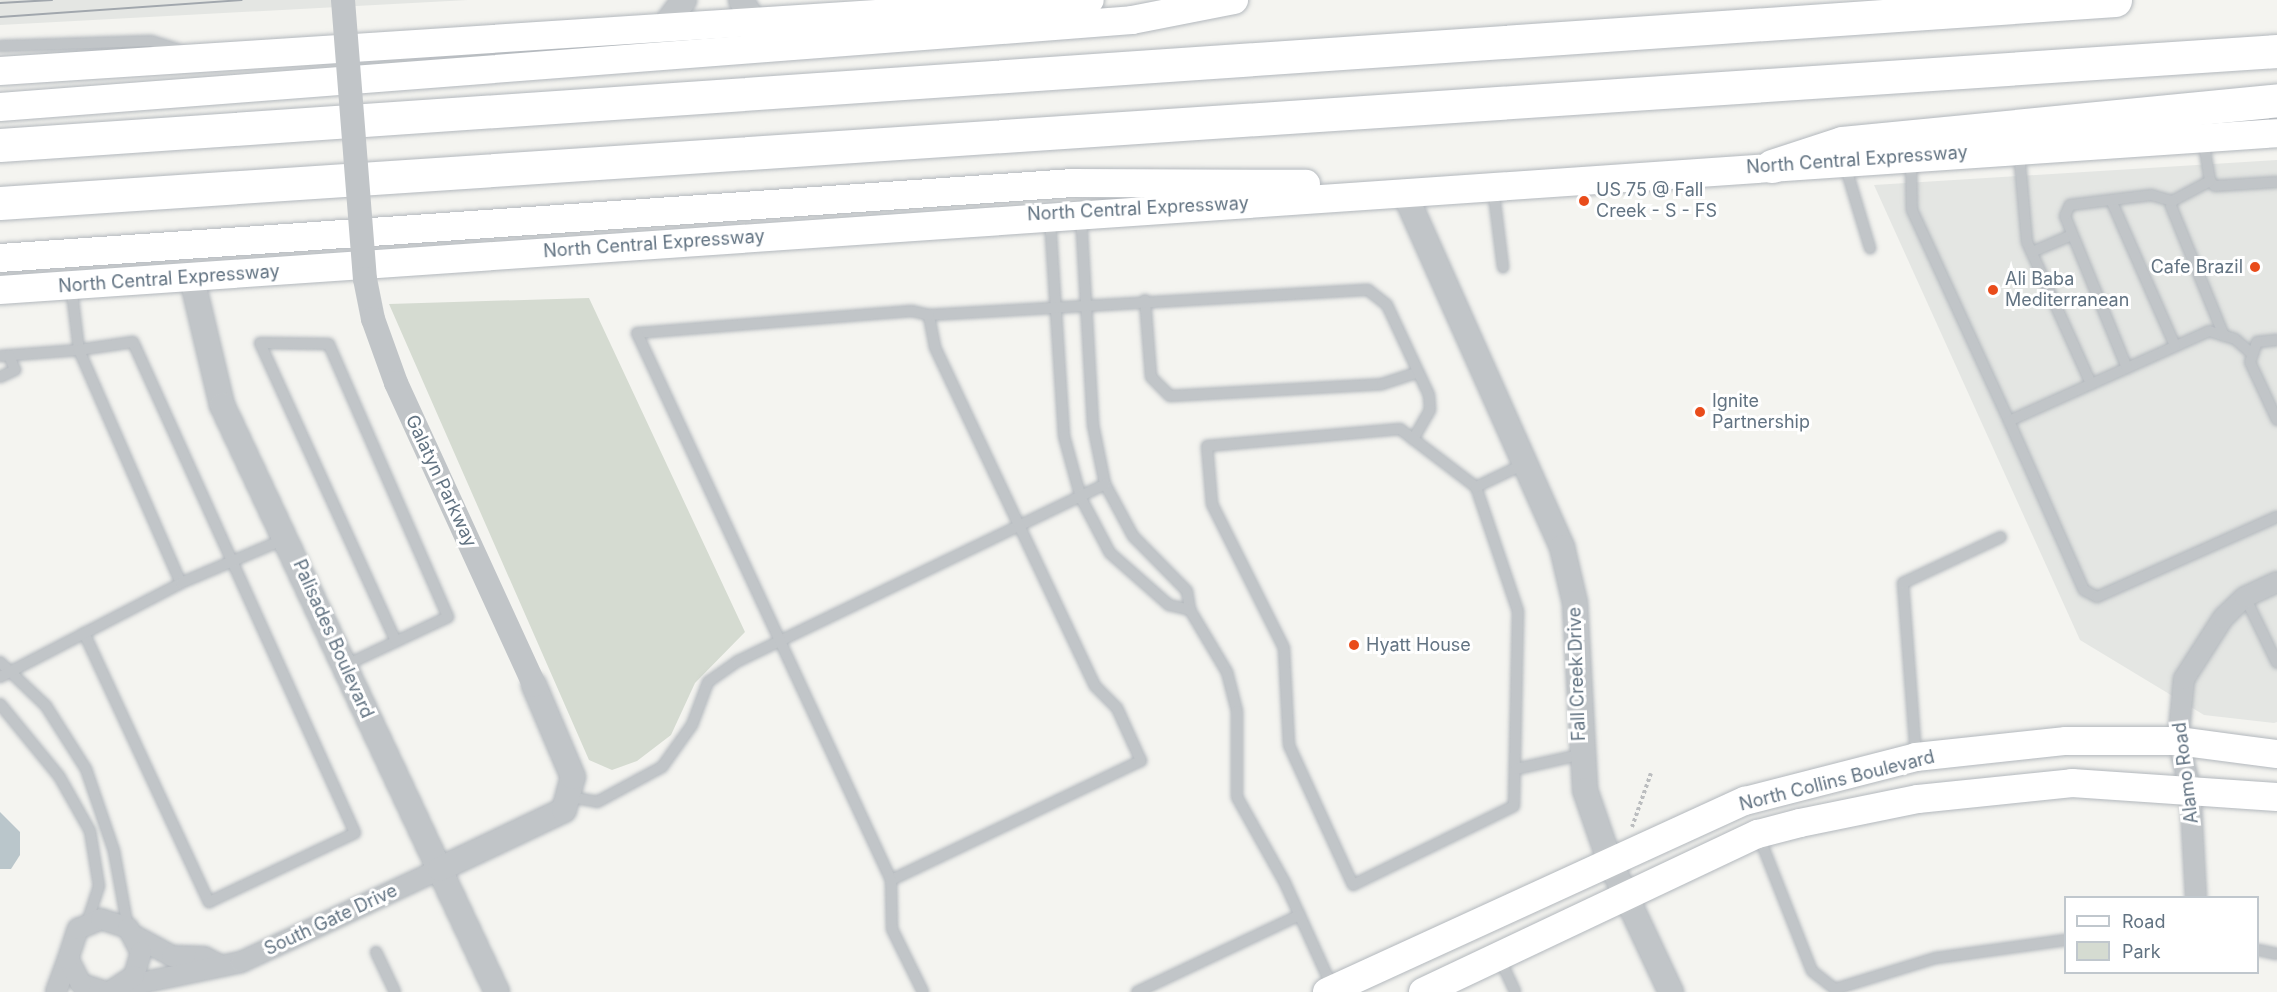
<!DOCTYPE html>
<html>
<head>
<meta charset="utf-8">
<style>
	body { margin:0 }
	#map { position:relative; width:2277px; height:992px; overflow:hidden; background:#f4f4f0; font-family:Inter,sans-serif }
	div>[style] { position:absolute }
	.built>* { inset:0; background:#e4e6e3 }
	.green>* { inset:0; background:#d5dbd1 }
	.water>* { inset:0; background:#bac6cb }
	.path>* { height:4px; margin-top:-2px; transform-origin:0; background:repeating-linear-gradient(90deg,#bbbdbf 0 3px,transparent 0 6px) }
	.roads { filter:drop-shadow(0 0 2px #b3b8bd) drop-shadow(0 0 2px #b3b8bd) }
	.service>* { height:10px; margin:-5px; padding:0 5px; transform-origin:5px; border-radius:5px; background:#c1c5c8 }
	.minor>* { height:20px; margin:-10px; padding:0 10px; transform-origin:10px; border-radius:10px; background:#c1c5c8 }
	.tertiary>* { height:24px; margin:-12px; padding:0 12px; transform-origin:12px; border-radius:12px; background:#c1c5c8 }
	.secondary>* { height:28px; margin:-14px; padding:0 14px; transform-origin:14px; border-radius:14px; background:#fff }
	.motorway>* { height:33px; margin:-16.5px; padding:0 16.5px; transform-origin:16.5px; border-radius:16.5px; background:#fff }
	.tram>* { height:1.5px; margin:-0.75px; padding:0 0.75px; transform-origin:0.75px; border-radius:0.75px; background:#a1a7ad }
	.tertiary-bridge>* { height:24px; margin:-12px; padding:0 12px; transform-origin:12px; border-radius:12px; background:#c1c5c8 }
	.dots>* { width:16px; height:16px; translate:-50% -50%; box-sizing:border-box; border:3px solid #fff; border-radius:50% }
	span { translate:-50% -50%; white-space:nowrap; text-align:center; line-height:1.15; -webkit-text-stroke:6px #fff; paint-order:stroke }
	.street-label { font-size:18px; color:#627382 }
	.poi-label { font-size:18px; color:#627382 }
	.left { translate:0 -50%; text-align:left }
	.right { translate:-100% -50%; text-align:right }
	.legend { position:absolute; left:2064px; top:896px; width:195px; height:78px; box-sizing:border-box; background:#fff; border:2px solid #c0c7cd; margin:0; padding:8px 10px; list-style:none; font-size:18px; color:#627382 }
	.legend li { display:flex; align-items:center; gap:12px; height:30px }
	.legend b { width:30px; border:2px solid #c0c7cd }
</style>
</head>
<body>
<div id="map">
	<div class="built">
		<div style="clip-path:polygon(0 0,468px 0,0 25px)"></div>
		<div style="clip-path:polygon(2277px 160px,2277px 722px,2274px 723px,2204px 715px,2080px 640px,1874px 185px)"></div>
	</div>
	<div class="green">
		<div style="clip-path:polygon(589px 298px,745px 632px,695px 683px,671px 735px,637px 761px,612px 770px,589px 760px,389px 304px)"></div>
	</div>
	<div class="water">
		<div style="clip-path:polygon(0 812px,20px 832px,20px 855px,11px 869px,0 869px)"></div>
	</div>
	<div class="path">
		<div style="left:1632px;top:827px;width:57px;rotate:-70.6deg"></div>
	</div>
	<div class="roads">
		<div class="service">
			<div style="left:0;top:46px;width:151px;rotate:-1.9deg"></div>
			<div style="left:151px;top:41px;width:30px;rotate:17deg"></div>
			<div style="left:2203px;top:139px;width:43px;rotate:80.5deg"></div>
			<div style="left:2210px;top:181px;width:7px;rotate:45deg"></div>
			<div style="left:2215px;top:186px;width:62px;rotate:-3.7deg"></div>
			<div style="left:2019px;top:152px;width:90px;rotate:84.9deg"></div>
			<div style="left:2027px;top:242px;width:156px;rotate:65.7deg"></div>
			<div style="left:1911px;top:160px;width:50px;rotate:88.9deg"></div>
			<div style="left:1912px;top:210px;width:232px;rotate:65.3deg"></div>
			<div style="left:2009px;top:421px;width:219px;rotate:-24.2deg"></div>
			<div style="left:2209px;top:331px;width:27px;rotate:17deg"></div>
			<div style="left:2235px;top:339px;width:21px;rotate:41deg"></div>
			<div style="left:1845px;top:165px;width:87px;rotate:73.2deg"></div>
			<div style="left:2210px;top:181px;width:43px;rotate:152.2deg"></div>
			<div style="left:2172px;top:201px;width:5px;rotate:101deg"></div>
			<div style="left:2171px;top:206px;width:140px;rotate:67.8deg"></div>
			<div style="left:1493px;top:187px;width:81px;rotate:82.9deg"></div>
			<div style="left:2111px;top:200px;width:159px;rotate:66.3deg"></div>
			<div style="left:1081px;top:216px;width:209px;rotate:86.7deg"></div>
			<div style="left:1093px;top:425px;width:60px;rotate:78.5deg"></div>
			<div style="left:1105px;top:484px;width:59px;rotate:61.7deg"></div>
			<div style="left:1133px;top:536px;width:77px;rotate:45.5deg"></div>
			<div style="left:1187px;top:591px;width:19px;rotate:81deg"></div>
			<div style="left:1190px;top:610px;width:72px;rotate:59.2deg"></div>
			<div style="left:1227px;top:672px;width:40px;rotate:75.6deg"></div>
			<div style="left:1237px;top:711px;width:86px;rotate:90deg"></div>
			<div style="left:1237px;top:797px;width:98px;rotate:60.8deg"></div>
			<div style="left:1285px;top:883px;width:116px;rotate:65.6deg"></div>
			<div style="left:1050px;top:219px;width:217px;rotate:86.3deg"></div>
			<div style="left:1064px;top:436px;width:64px;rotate:74.7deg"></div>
			<div style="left:1081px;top:498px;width:62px;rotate:62.2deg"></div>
			<div style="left:1110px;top:553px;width:79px;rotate:41.4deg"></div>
			<div style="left:1169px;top:605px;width:22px;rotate:13deg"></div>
			<div style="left:2032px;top:252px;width:43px;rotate:-23deg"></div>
			<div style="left:1145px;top:300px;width:77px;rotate:85.5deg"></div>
			<div style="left:1151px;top:377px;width:27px;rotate:45deg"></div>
			<div style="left:1170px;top:396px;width:212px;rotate:-3.2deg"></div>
			<div style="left:1382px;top:384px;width:38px;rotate:-18deg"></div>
			<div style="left:929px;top:315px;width:440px;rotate:-3.3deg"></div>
			<div style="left:1368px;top:290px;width:24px;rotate:38deg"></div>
			<div style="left:1387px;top:305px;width:99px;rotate:65deg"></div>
			<div style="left:1429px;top:395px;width:15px;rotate:86deg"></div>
			<div style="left:1430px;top:410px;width:34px;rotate:120deg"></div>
			<div style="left:2277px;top:340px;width:20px;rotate:174deg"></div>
			<div style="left:2257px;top:342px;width:21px;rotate:109deg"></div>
			<div style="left:2250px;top:362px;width:64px;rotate:65deg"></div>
			<div style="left:0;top:356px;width:79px;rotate:-4.3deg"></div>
			<div style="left:79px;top:350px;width:65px;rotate:-97deg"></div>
			<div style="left:2127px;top:368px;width:164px;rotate:-112.2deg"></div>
			<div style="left:2065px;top:216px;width:12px;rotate:-66deg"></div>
			<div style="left:2070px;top:205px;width:82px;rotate:-7deg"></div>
			<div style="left:2151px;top:195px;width:22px;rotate:16deg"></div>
			<div style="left:0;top:377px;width:17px;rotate:-25deg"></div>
			<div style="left:15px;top:370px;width:16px;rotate:-112deg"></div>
			<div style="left:2009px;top:421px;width:185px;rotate:66.1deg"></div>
			<div style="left:2084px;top:590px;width:15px;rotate:28deg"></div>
			<div style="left:2097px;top:597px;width:197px;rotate:-24deg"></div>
			<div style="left:1476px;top:487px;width:131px;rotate:71.3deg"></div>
			<div style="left:1518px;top:611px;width:195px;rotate:91.2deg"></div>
			<div style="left:1514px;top:806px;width:179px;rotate:153.9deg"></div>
			<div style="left:1353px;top:885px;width:154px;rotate:-114.6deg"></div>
			<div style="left:1289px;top:745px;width:97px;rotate:-93deg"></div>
			<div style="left:1284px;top:648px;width:161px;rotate:-116.6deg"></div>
			<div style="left:1212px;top:504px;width:58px;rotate:-94.9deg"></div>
			<div style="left:1207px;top:446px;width:194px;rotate:-5deg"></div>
			<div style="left:1400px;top:429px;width:96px;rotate:37.3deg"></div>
			<div style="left:1476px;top:487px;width:55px;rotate:-25.6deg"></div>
			<div style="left:2245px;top:597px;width:73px;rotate:64.1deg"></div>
			<div style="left:84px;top:633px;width:297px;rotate:65.1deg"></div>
			<div style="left:209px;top:902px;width:161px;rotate:-25.3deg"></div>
			<div style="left:355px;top:833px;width:539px;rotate:-114.33deg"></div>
			<div style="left:133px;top:342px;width:55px;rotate:171.6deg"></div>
			<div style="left:79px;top:350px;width:254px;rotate:66.4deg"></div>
			<div style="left:0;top:662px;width:64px;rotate:43.7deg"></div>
			<div style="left:46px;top:706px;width:75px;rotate:57.6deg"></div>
			<div style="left:86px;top:769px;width:87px;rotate:71.1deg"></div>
			<div style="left:114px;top:851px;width:78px;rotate:79.7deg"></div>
			<div style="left:346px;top:665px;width:113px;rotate:-25.2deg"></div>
			<div style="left:448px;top:617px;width:298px;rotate:-113.6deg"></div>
			<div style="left:329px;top:344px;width:69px;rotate:-179.2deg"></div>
			<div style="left:260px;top:343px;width:328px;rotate:65.5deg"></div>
			<div style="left:0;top:677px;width:204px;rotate:-27.4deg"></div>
			<div style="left:181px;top:583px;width:115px;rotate:-23deg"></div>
			<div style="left:0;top:704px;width:93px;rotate:50.7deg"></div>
			<div style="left:59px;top:776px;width:63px;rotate:60.6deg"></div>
			<div style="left:90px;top:831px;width:56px;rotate:80.7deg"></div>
			<div style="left:99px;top:886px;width:39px;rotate:108deg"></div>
			<div style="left:1916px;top:756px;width:173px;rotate:-94.3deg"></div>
			<div style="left:1903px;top:583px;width:108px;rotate:-25.1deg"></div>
			<div style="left:1516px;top:769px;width:65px;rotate:-12.5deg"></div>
			<div style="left:570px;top:797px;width:27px;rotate:10deg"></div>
			<div style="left:597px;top:802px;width:74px;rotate:-28.3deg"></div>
			<div style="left:662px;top:767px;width:52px;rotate:-54.5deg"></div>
			<div style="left:692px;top:725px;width:46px;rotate:-69.6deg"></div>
			<div style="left:708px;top:682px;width:37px;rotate:-35deg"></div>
			<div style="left:738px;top:661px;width:407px;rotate:-25.7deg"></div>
			<div style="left:1758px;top:834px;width:147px;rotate:68.5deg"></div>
			<div style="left:1812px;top:971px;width:29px;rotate:38deg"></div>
			<div style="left:1835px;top:989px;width:106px;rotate:-17.1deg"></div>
			<div style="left:1936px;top:958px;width:131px;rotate:-7.9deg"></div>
			<div style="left:891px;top:880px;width:277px;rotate:-25.5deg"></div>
			<div style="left:1141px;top:761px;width:58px;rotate:-114.4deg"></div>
			<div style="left:1117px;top:708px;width:31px;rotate:-135deg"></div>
			<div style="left:1095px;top:686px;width:375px;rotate:-115.3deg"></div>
			<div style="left:935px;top:347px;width:33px;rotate:-101deg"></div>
			<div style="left:929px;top:315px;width:17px;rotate:-167deg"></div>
			<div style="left:912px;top:311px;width:276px;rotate:175.4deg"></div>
			<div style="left:637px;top:333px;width:603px;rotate:65.09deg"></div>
			<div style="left:891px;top:880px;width:49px;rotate:88.8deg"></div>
			<div style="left:892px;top:929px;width:70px;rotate:63.8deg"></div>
			<div style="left:2258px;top:950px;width:19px;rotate:12deg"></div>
			<div style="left:376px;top:952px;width:44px;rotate:64.6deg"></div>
			<div style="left:1499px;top:957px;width:38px;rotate:65deg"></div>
			<div style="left:1137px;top:992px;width:180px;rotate:-25.3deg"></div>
		</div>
		<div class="minor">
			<div style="left:2196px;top:898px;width:111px;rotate:-93.1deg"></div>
			<div style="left:2190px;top:787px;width:48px;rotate:-104.6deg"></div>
			<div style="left:2178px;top:741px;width:62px;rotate:-84.5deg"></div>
			<div style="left:2184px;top:679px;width:72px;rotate:-57.4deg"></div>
			<div style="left:2223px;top:618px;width:30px;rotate:-44deg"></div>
			<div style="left:2245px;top:597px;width:35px;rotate:-25deg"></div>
			<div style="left:135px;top:936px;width:42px;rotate:28.4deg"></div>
			<div style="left:172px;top:956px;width:32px;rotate:2deg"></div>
			<div style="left:204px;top:957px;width:20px;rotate:27deg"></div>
			<div style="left:122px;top:987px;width:122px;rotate:-11.9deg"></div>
			<div style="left:241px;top:962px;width:220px;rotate:-25deg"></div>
			<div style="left:56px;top:992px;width:35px;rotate:-70deg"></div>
			<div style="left:106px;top:992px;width:26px;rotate:-162deg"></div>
			<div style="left:81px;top:984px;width:28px;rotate:-117deg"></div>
			<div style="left:68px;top:959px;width:32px;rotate:-72deg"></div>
			<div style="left:78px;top:929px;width:25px;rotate:-23deg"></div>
			<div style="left:101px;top:919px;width:28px;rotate:18deg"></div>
			<div style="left:128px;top:928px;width:27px;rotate:62deg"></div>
			<div style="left:141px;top:952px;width:25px;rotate:106deg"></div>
			<div style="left:134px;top:976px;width:30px;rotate:147deg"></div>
		</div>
		<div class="tertiary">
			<div style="left:741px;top:0;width:27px;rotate:59deg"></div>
			<div style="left:663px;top:28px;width:35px;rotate:-53deg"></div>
			<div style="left:1404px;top:192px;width:389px;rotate:66deg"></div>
			<div style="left:1562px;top:547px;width:57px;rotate:76.9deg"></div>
			<div style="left:1575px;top:603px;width:187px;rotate:86.9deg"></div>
			<div style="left:1585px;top:790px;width:76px;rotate:70.9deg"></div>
			<div style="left:1610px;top:862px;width:144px;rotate:64.9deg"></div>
			<div style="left:192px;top:279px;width:130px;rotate:76.6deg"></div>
			<div style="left:222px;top:405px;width:648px;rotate:64.9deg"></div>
			<div style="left:440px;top:869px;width:137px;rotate:-25.4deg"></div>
			<div style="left:564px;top:810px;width:34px;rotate:-75deg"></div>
			<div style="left:573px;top:777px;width:100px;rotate:-113deg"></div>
		</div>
		<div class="secondary">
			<div style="left:0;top:71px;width:1092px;rotate:-3.73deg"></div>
			<div style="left:0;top:107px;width:1135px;rotate:-4.39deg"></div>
			<div style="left:1132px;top:20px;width:104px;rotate:-11.1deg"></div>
			<div style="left:0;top:258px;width:1075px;rotate:-4deg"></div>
			<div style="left:1072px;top:183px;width:234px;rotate:0.2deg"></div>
			<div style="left:0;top:290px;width:2282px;rotate:-3.94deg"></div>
			<div style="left:1327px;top:992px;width:460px;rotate:-24.6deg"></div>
			<div style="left:1745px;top:801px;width:177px;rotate:-14.4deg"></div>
			<div style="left:1916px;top:757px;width:151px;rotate:-6.1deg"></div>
			<div style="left:2066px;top:741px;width:112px"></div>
			<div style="left:2178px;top:741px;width:100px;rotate:7.5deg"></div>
			<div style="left:1423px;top:992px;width:370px;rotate:-25.3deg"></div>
			<div style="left:1758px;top:834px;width:43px;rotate:-14.7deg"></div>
			<div style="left:1800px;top:823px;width:120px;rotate:-11.5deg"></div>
			<div style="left:1918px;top:799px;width:155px;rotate:-5.9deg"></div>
			<div style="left:2072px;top:783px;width:205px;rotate:3.9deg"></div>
		</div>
		<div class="motorway">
			<div style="left:0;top:145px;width:2120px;rotate:-3.92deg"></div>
			<div style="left:1772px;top:166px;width:74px;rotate:-18.2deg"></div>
			<div style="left:1842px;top:143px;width:437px;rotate:-5.6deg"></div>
			<div style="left:0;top:203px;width:2282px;rotate:-3.82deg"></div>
		</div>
	</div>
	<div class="tram">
		<div style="left:0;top:3px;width:52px;rotate:-3.3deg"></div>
		<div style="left:0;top:17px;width:242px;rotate:-4deg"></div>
	</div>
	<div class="tertiary-bridge">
		<div style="left:343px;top:0;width:280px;rotate:85.5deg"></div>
		<div style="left:365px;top:279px;width:41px;rotate:78.7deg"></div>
		<div style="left:373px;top:319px;width:68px;rotate:70.2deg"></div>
		<div style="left:396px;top:383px;width:332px;rotate:65.4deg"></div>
	</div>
	<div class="dots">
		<div style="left:1584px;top:201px;background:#e94c1b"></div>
		<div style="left:2255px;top:267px;background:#e94c1b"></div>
		<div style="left:1993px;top:290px;background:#e94c1b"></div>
		<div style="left:1700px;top:412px;background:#e94c1b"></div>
		<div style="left:1354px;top:645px;background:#e94c1b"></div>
	</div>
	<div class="street-label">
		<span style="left:1857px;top:160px;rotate:-4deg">North Central Expressway</span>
		<span style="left:1138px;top:209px;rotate:-3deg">North Central Expressway</span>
		<span style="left:654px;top:244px;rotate:-4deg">North Central Expressway</span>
		<span style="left:169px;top:279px;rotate:-4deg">North Central Expressway</span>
		<span style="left:441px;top:481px;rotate:65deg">Galatyn Parkway</span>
		<span style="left:333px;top:639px;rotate:66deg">Palisades Boulevard</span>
		<span style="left:1577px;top:674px;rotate:-92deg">Fall Creek Drive</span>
		<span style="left:2186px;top:773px;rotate:-97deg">Alamo Road</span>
		<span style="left:1837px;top:781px;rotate:-14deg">North Collins Boulevard</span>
		<span style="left:331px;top:920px;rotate:-25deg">South Gate Drive</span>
	</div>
	<div class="poi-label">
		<span class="left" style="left:1596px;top:201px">US 75 @ Fall<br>Creek - S - FS</span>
		<span class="right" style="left:2243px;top:267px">Cafe Brazil</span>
		<span class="left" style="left:2005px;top:290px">Ali Baba<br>Mediterranean</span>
		<span class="left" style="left:1712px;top:412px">Ignite<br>Partnership</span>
		<span class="left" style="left:1366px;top:645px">Hyatt House</span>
	</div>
	<ul class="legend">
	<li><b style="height:8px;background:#fff"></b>Road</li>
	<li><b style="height:16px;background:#d5dbd1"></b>Park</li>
	</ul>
</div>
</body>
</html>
